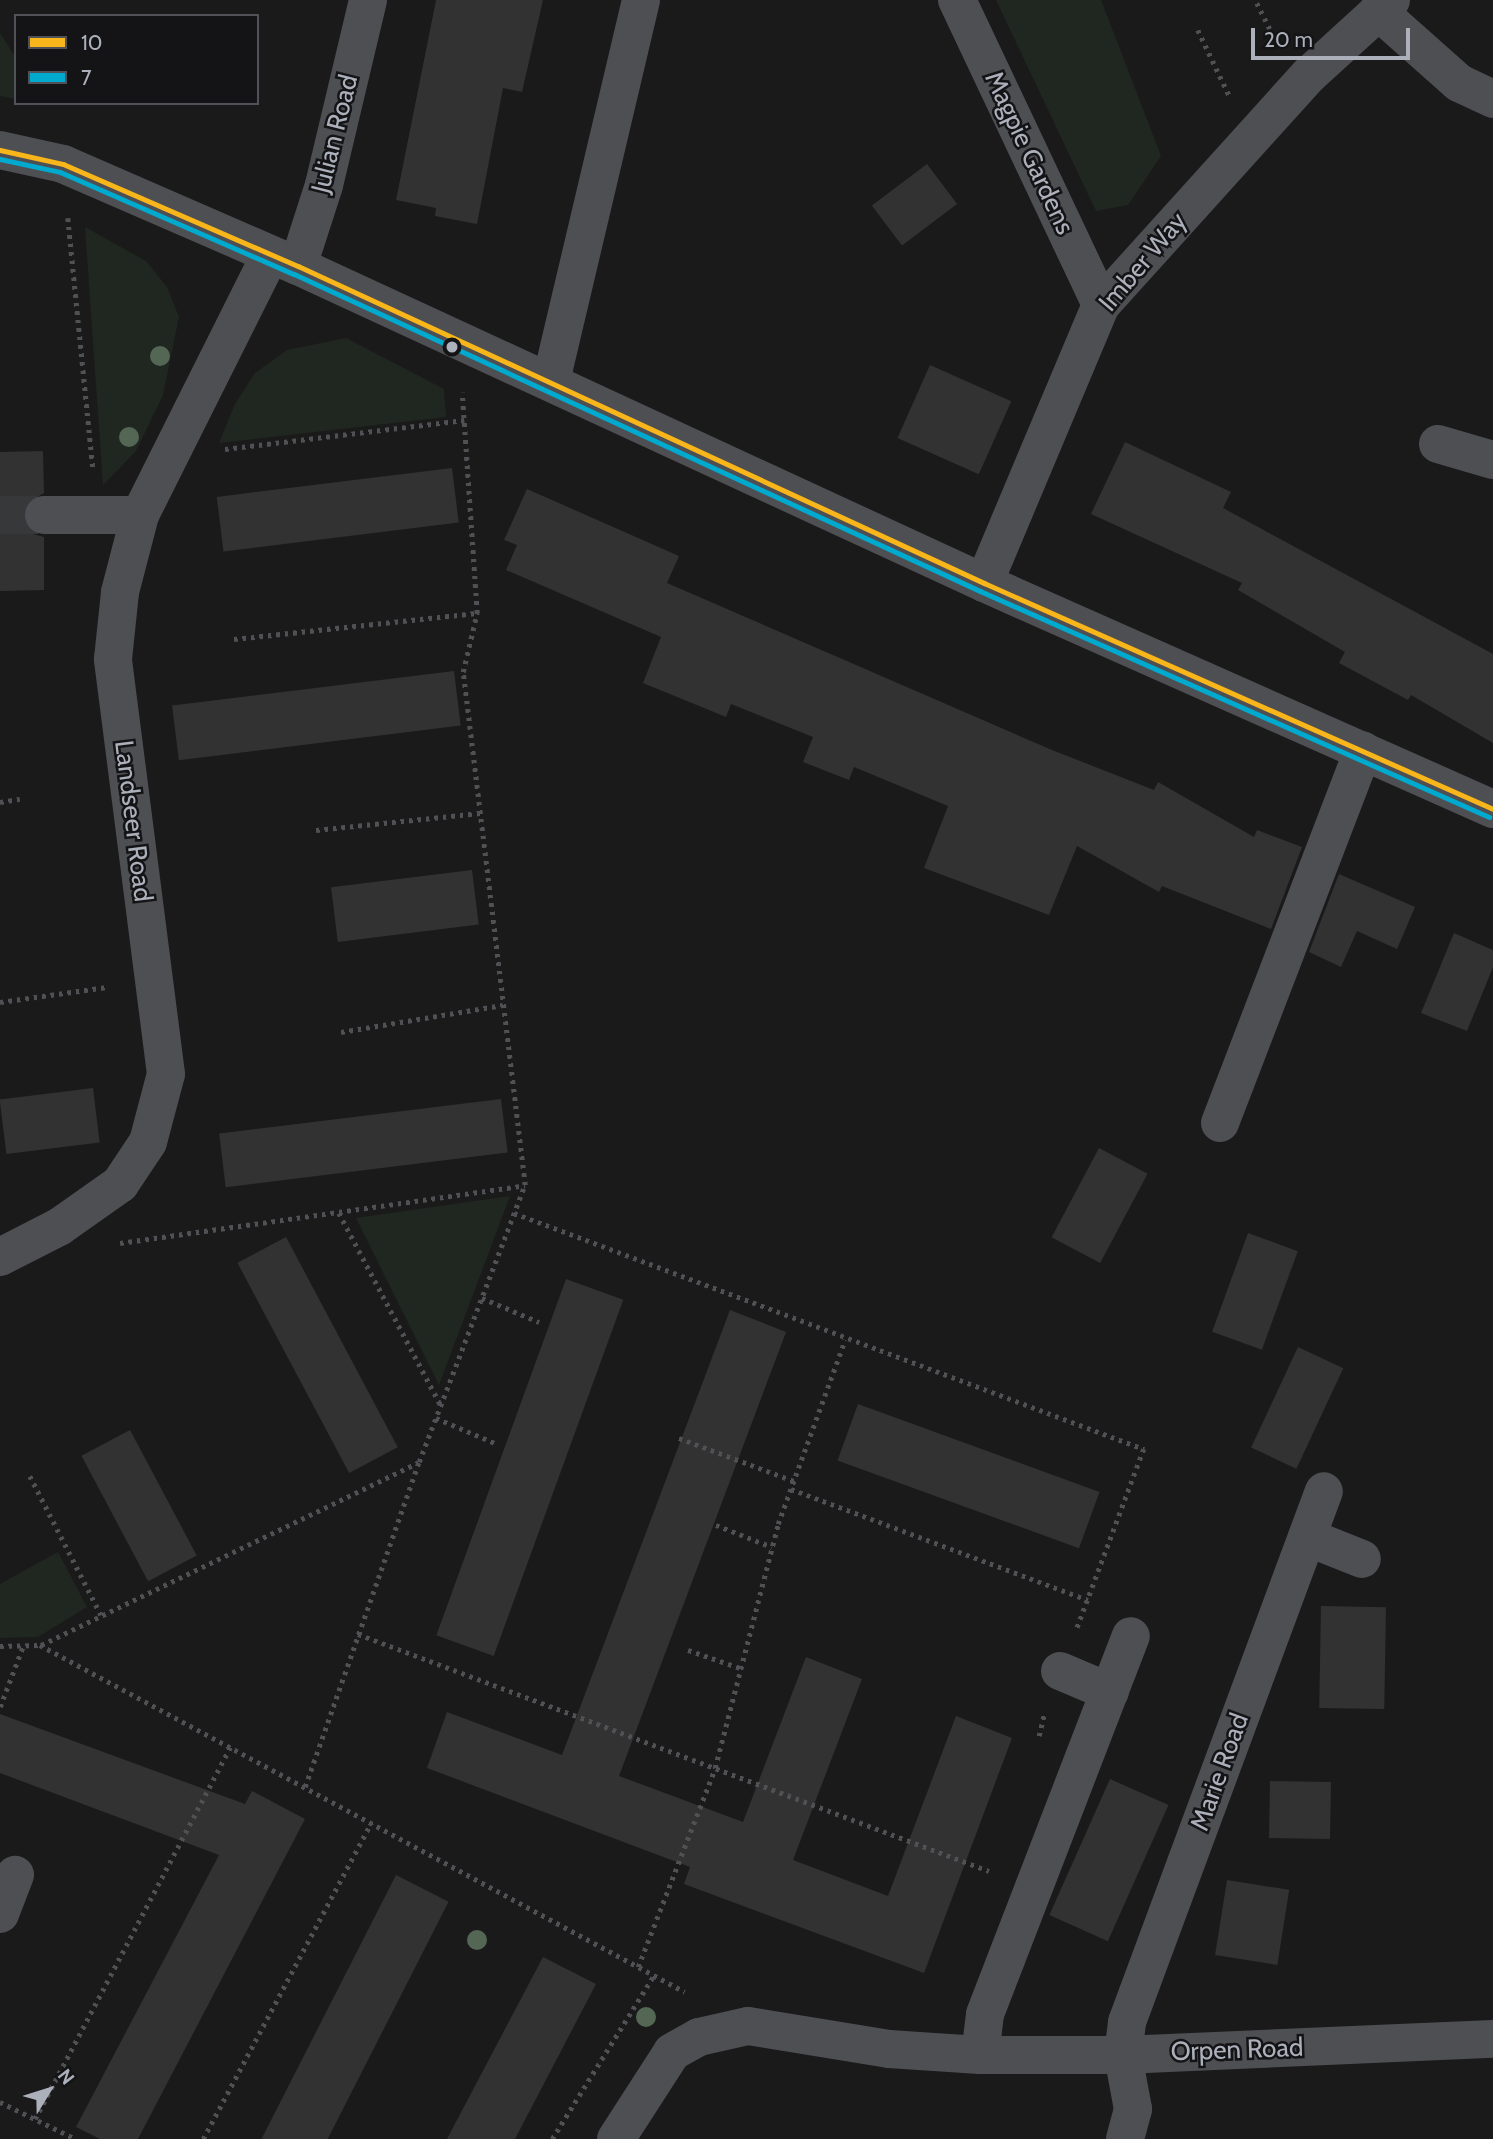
<!DOCTYPE html>
<html>
<head>
<meta charset="utf-8">
<style>
	body { margin:0 }
	#map { position:relative; width:1493px; height:2139px; overflow:hidden; background:#1a1a1a; font-family:Cabin,sans-serif }
	div>[style] { position:absolute }
	.green>* { inset:0; background:#202721 }
	.building>* { inset:0; background:#323232; transform-origin:0 0 }
	.minor-tunnel>* { height:38px; margin-top:-19px; transform-origin:0; background:repeating-linear-gradient(90deg,#37383a 0 38px,transparent 0 57px) }
	.path>* { height:4.5px; margin-top:-2.25px; transform-origin:0; background:repeating-linear-gradient(90deg,#505155 0 3.5px,transparent 0 8.5px) }
	.minor>* { height:38px; margin:-19px; padding:0 19px; transform-origin:19px; border-radius:19px; background:#4e4f53 }
	.bus-1>* { height:5px; margin:-2.5px; padding:0 2.5px; transform-origin:2.5px; border-radius:2.5px; background:#f9b61a }
	.bus-2>* { height:5px; margin:-2.5px; padding:0 2.5px; transform-origin:2.5px; border-radius:2.5px; background:#00a9ce }
	.trees>* { width:20px; height:20px; margin:-10px; border-radius:50%; background:#546755 }
	.dots>* { width:19px; height:19px; translate:-50% -50%; box-sizing:border-box; border:4px solid #141416; border-radius:50% }
	span { translate:-50% -50%; white-space:nowrap; text-align:center; line-height:1.15; -webkit-text-stroke:5px #141416; paint-order:stroke }
	.street-label { font-size:26px; color:#abb0bb }
	.legend { position:absolute; left:14px; top:14px; width:245px; height:91px; box-sizing:border-box; background:#141416; border:2px solid #505258; margin:0; padding:9px 12px; list-style:none; font-size:21px; color:#abb0bb }
	.legend li { display:flex; align-items:center; gap:14px; height:35px }
	.legend b { width:35px; border:2px solid #505258 }
	.north { position:absolute; left:14px; top:2055px; width:70px; height:70px; -webkit-text-stroke:5px #141416; paint-order:stroke; rotate:52deg; font-size:19px; font-weight:700; line-height:28px; text-align:center; color:#abb0bb }
	.north::after { content:''; display:block; margin:auto; width:24px; height:32px; background:#abb0bb; clip-path:polygon(50% 0,100% 100%,50% 72%,0 100%) }
	.scale { position:absolute; left:1251px; top:28px; width:159px; height:32px; box-sizing:border-box; border:4px solid #abb0bb; border-top:0; padding-left:9px; font-size:21px; line-height:24px; white-space:nowrap; color:#abb0bb; -webkit-text-stroke:5px #141416; paint-order:stroke }
</style>
</head>
<body>
<div id="map">
	<div class="green">
		<div style="clip-path:polygon(996px 0,1101px 0,1161px 156px,1128px 205px,1096px 211px)"></div>
		<div style="clip-path:polygon(0 33px,16px 58px,16px 99px,0 96px)"></div>
		<div style="clip-path:polygon(85px 227px,146px 261px,167px 287px,179px 317px,163px 395px,136px 451px,103px 485px)"></div>
		<div style="clip-path:polygon(346px 338px,444px 389px,446px 417px,219px 443px,235px 404px,255px 373px,287px 350px)"></div>
		<div style="clip-path:polygon(510px 1196px,439px 1385px,356px 1218px)"></div>
		<div style="clip-path:polygon(58px 1552px,87px 1607px,38px 1637px,0 1638px,0 1584px)"></div>
	</div>
	<div class="building">
		<div style="clip-path:polygon(436px 0,543px 0,522px 92px,503px 88px,477px 224px,435px 216px,436px 208px,396px 200px)"></div>
		<div style="left:927px;top:164px;width:50px;height:69px;rotate:53deg"></div>
		<div style="left:930px;top:365px;width:89px;height:80px;rotate:24deg"></div>
		<div style="clip-path:polygon(1125px 442px,1231px 492px,1223px 508px,1493px 654px,1493px 743px,1411px 695px,1408px 700px,1339px 663px,1345px 652px,1238px 590px,1242px 583px,1091px 514px)"></div>
		<div style="clip-path:polygon(43px 451px,44px 493px,25px 504px,22px 516px,33px 534px,44px 537px,44px 590px,0 591px,0 452px)"></div>
		<div style="left:452px;top:468px;width:55px;height:237px;rotate:83deg"></div>
		<div style="clip-path:polygon(527px 489px,679px 556px,667px 583px,1052px 750px,1154px 790px,1158px 782px,1254px 837px,1257px 830px,1302px 847px,1271px 929px,1162px 886px,1159px 892px,1077px 846px,1049px 915px,924px 868px,948px 806px,854px 767px,849px 780px,803px 762px,813px 737px,731px 704px,726px 717px,643px 683px,661px 637px,506px 570px,517px 545px,504px 540px)"></div>
		<div style="left:454px;top:671px;width:55px;height:284px;rotate:83deg"></div>
		<div style="left:472px;top:870px;width:55px;height:142px;rotate:83deg"></div>
		<div style="clip-path:polygon(1339px 874px,1415px 907px,1397px 949px,1357px 931px,1341px 967px,1309px 952px)"></div>
		<div style="clip-path:polygon(1454px 933px,1493px 950px,1493px 967px,1467px 1031px,1421px 1013px)"></div>
		<div style="left:93px;top:1088px;width:55px;height:94px;rotate:83deg"></div>
		<div style="left:501px;top:1099px;width:54px;height:284px;rotate:83deg"></div>
		<div style="left:1099px;top:1148px;width:55px;height:101px;rotate:28deg"></div>
		<div style="left:1248px;top:1233px;width:53px;height:105px;rotate:20deg"></div>
		<div style="left:286px;top:1237px;width:238px;height:55px;rotate:62deg"></div>
		<div style="left:566px;top:1279px;width:61px;height:379px;rotate:20deg"></div>
		<div style="clip-path:polygon(730px 1310px,786px 1332px,619px 1776px,743px 1822px,806px 1657px,862px 1679px,793px 1860px,888px 1896px,956px 1716px,1012px 1738px,924px 1973px,684px 1884px,690px 1867px,427px 1768px,447px 1712px,562px 1755px)"></div>
		<div style="left:1298px;top:1347px;width:50px;height:111px;rotate:25deg"></div>
		<div style="left:858px;top:1404px;width:257px;height:60px;rotate:20deg"></div>
		<div style="left:130px;top:1430px;width:142px;height:55px;rotate:62deg"></div>
		<div style="left:1321px;top:1606px;width:65px;height:102px;rotate:1deg"></div>
		<div style="clip-path:polygon(0 1714px,245px 1804px,252px 1791px,305px 1819px,138px 2139px,100px 2139px,76px 2127px,219px 1855px,0 1773px)"></div>
		<div style="left:1110px;top:1779px;width:64px;height:149px;rotate:24deg"></div>
		<div style="left:1270px;top:1781px;width:61px;height:57px;rotate:1deg"></div>
		<div style="left:396px;top:1875px;width:59px;height:297px;rotate:27deg"></div>
		<div style="left:1227px;top:1880px;width:63px;height:76px;rotate:9deg"></div>
		<div style="clip-path:polygon(543px 1957px,596px 1984px,515px 2139px,447px 2139px)"></div>
	</div>
	<div class="minor-tunnel">
		<div style="left:0;top:515px;width:44px"></div>
	</div>
	<div class="path">
		<div style="left:1257px;top:3px;width:45px;rotate:63.4deg"></div>
		<div style="left:1198px;top:30px;width:72px;rotate:64.5deg"></div>
		<div style="left:68px;top:218px;width:250px;rotate:84.3deg"></div>
		<div style="left:225px;top:449px;width:241px;rotate:-6.9deg"></div>
		<div style="left:234px;top:639px;width:244px;rotate:-6.1deg"></div>
		<div style="left:0;top:802px;width:20px;rotate:-9deg"></div>
		<div style="left:316px;top:830px;width:165px;rotate:-5.9deg"></div>
		<div style="left:0;top:1002px;width:108px;rotate:-8deg"></div>
		<div style="left:341px;top:1032px;width:164px;rotate:-9.5deg"></div>
		<div style="left:339px;top:1213px;width:216px;rotate:62.1deg"></div>
		<div style="left:514px;top:1213px;width:673px;rotate:20.54deg"></div>
		<div style="left:1144px;top:1449px;width:191px;rotate:110.5deg"></div>
		<div style="left:120px;top:1243px;width:409px;rotate:-8.1deg"></div>
		<div style="left:482px;top:1298px;width:62px;rotate:22.8deg"></div>
		<div style="left:436px;top:1418px;width:64px;rotate:23deg"></div>
		<div style="left:679px;top:1438px;width:123px;rotate:20.5deg"></div>
		<div style="left:30px;top:1476px;width:156px;rotate:62.9deg"></div>
		<div style="left:791px;top:1489px;width:317px;rotate:20.5deg"></div>
		<div style="left:716px;top:1525px;width:60px;rotate:21.4deg"></div>
		<div style="left:358px;top:1634px;width:674px;rotate:20.59deg"></div>
		<div style="left:41px;top:1645px;width:419px;rotate:-25.8deg"></div>
		<div style="left:0;top:1646px;width:40px;rotate:-1.4deg"></div>
		<div style="left:40px;top:1645px;width:732px;rotate:28.28deg"></div>
		<div style="left:688px;top:1650px;width:55px;rotate:19.1deg"></div>
		<div style="left:0;top:1707px;width:65px;rotate:-69.3deg"></div>
		<div style="left:1039px;top:1736px;width:22px;rotate:-77deg"></div>
		<div style="left:305px;top:1787px;width:344px;rotate:-70.7deg"></div>
		<div style="left:419px;top:1462px;width:297px;rotate:-69.1deg"></div>
		<div style="left:525px;top:1185px;width:517px;rotate:-96.89deg"></div>
		<div style="left:463px;top:672px;width:61px;rotate:-76.7deg"></div>
		<div style="left:477px;top:613px;width:221px;rotate:-93.9deg"></div>
		<div style="left:638px;top:1967px;width:213px;rotate:-68.8deg"></div>
		<div style="left:715px;top:1768px;width:252px;rotate:-75.5deg"></div>
		<div style="left:778px;top:1524px;width:196px;rotate:-70deg"></div>
		<div style="left:0;top:2102px;width:85px;rotate:26deg"></div>
		<div style="left:35px;top:2119px;width:420px;rotate:-62.3deg"></div>
		<div style="left:203px;top:2139px;width:358px;rotate:-62deg"></div>
		<div style="left:552px;top:2139px;width:193px;rotate:-58.1deg"></div>
	</div>
	<div class="minor">
		<div style="left:957px;top:0;width:337px;rotate:64.7deg"></div>
		<div style="left:1378px;top:11px;width:108px;rotate:41.6deg"></div>
		<div style="left:1459px;top:83px;width:38px;rotate:25deg"></div>
		<div style="left:0;top:150px;width:65px;rotate:12.5deg"></div>
		<div style="left:63px;top:164px;width:256px;rotate:23.5deg"></div>
		<div style="left:298px;top:266px;width:756px;rotate:24.8deg"></div>
		<div style="left:984px;top:583px;width:557px;rotate:23.94deg"></div>
		<div style="left:298px;top:266px;width:85px;rotate:-72.2deg"></div>
		<div style="left:324px;top:185px;width:190px;rotate:-76.6deg"></div>
		<div style="left:551px;top:381px;width:391px;rotate:-76.7deg"></div>
		<div style="left:1438px;top:444px;width:57px;rotate:16.2deg"></div>
		<div style="left:44px;top:515px;width:96px"></div>
		<div style="left:984px;top:583px;width:302px;rotate:-67.2deg"></div>
		<div style="left:1101px;top:305px;width:310px;rotate:-47.9deg"></div>
		<div style="left:1309px;top:75px;width:111px;rotate:-42.4deg"></div>
		<div style="left:1220px;top:1123px;width:399px;rotate:-69deg"></div>
		<div style="left:0;top:1257px;width:66px;rotate:-27deg"></div>
		<div style="left:59px;top:1227px;width:75px;rotate:-35.2deg"></div>
		<div style="left:120px;top:1184px;width:50px;rotate:-56.3deg"></div>
		<div style="left:148px;top:1142px;width:70px;rotate:-75.2deg"></div>
		<div style="left:166px;top:1074px;width:418px;rotate:-97.3deg"></div>
		<div style="left:113px;top:659px;width:67px;rotate:-84deg"></div>
		<div style="left:120px;top:592px;width:80px;rotate:-75.4deg"></div>
		<div style="left:140px;top:515px;width:291px;rotate:-63.4deg"></div>
		<div style="left:1307px;top:1537px;width:59px;rotate:21.8deg"></div>
		<div style="left:1060px;top:1671px;width:54px;rotate:22.8deg"></div>
		<div style="left:0;top:1914px;width:42px;rotate:-69deg"></div>
		<div style="left:980px;top:2055px;width:41px;rotate:-83deg"></div>
		<div style="left:985px;top:2014px;width:405px;rotate:-68.9deg"></div>
		<div style="left:616px;top:2139px;width:103px;rotate:-57.2deg"></div>
		<div style="left:672px;top:2052px;width:31px;rotate:-29deg"></div>
		<div style="left:699px;top:2037px;width:50px;rotate:-12.7deg"></div>
		<div style="left:748px;top:2026px;width:143px;rotate:9.3deg"></div>
		<div style="left:889px;top:2049px;width:91px;rotate:3.8deg"></div>
		<div style="left:980px;top:2055px;width:143px"></div>
		<div style="left:1123px;top:2055px;width:370px;rotate:-2.5deg"></div>
		<div style="left:1125px;top:2139px;width:31px;rotate:-75deg"></div>
		<div style="left:1133px;top:2109px;width:55px;rotate:-100.5deg"></div>
		<div style="left:1123px;top:2055px;width:33px;rotate:-83deg"></div>
		<div style="left:1127px;top:2022px;width:566px;rotate:-69.65deg"></div>
	</div>
	<div class="bus-1">
		<div style="left:0;top:150px;width:65px;rotate:12.5deg"></div>
		<div style="left:63px;top:164px;width:256px;rotate:23.5deg"></div>
		<div style="left:298px;top:266px;width:756px;rotate:24.8deg"></div>
		<div style="left:984px;top:583px;width:557px;rotate:23.94deg"></div>
	</div>
	<div class="bus-2">
		<div style="left:0;top:159px;width:61px;rotate:12.2deg"></div>
		<div style="left:60px;top:172px;width:255px;rotate:23.6deg"></div>
		<div style="left:294px;top:274px;width:756px;rotate:24.8deg"></div>
		<div style="left:980px;top:591px;width:557px;rotate:23.94deg"></div>
	</div>
	<div class="trees">
		<div style="left:160px;top:356px"></div>
		<div style="left:129px;top:437px"></div>
		<div style="left:477px;top:1940px"></div>
		<div style="left:646px;top:2017px"></div>
	</div>
	<div class="dots">
		<div style="left:452px;top:347px;background:#abb0bb"></div>
	</div>
	<div class="street-label">
		<span style="left:335px;top:134px;rotate:-76deg">Julian Road</span>
		<span style="left:1029px;top:153px;rotate:65deg">Magpie Gardens</span>
		<span style="left:1143px;top:262px;rotate:-50deg">Imber Way</span>
		<span style="left:133px;top:821px;rotate:83deg">Landseer Road</span>
		<span style="left:1220px;top:1772px;rotate:-70deg">Marie Road</span>
		<span style="left:1237px;top:2050px;rotate:-2deg">Orpen Road</span>
	</div>
	<ul class="legend">
	<li><b style="height:9px;background:#f9b61a"></b>10</li>
	<li><b style="height:9px;background:#00a9ce"></b>7</li>
	</ul>
	<div class="north">N</div>
	<div class="scale">20 m</div>
</div>
</body>
</html>
